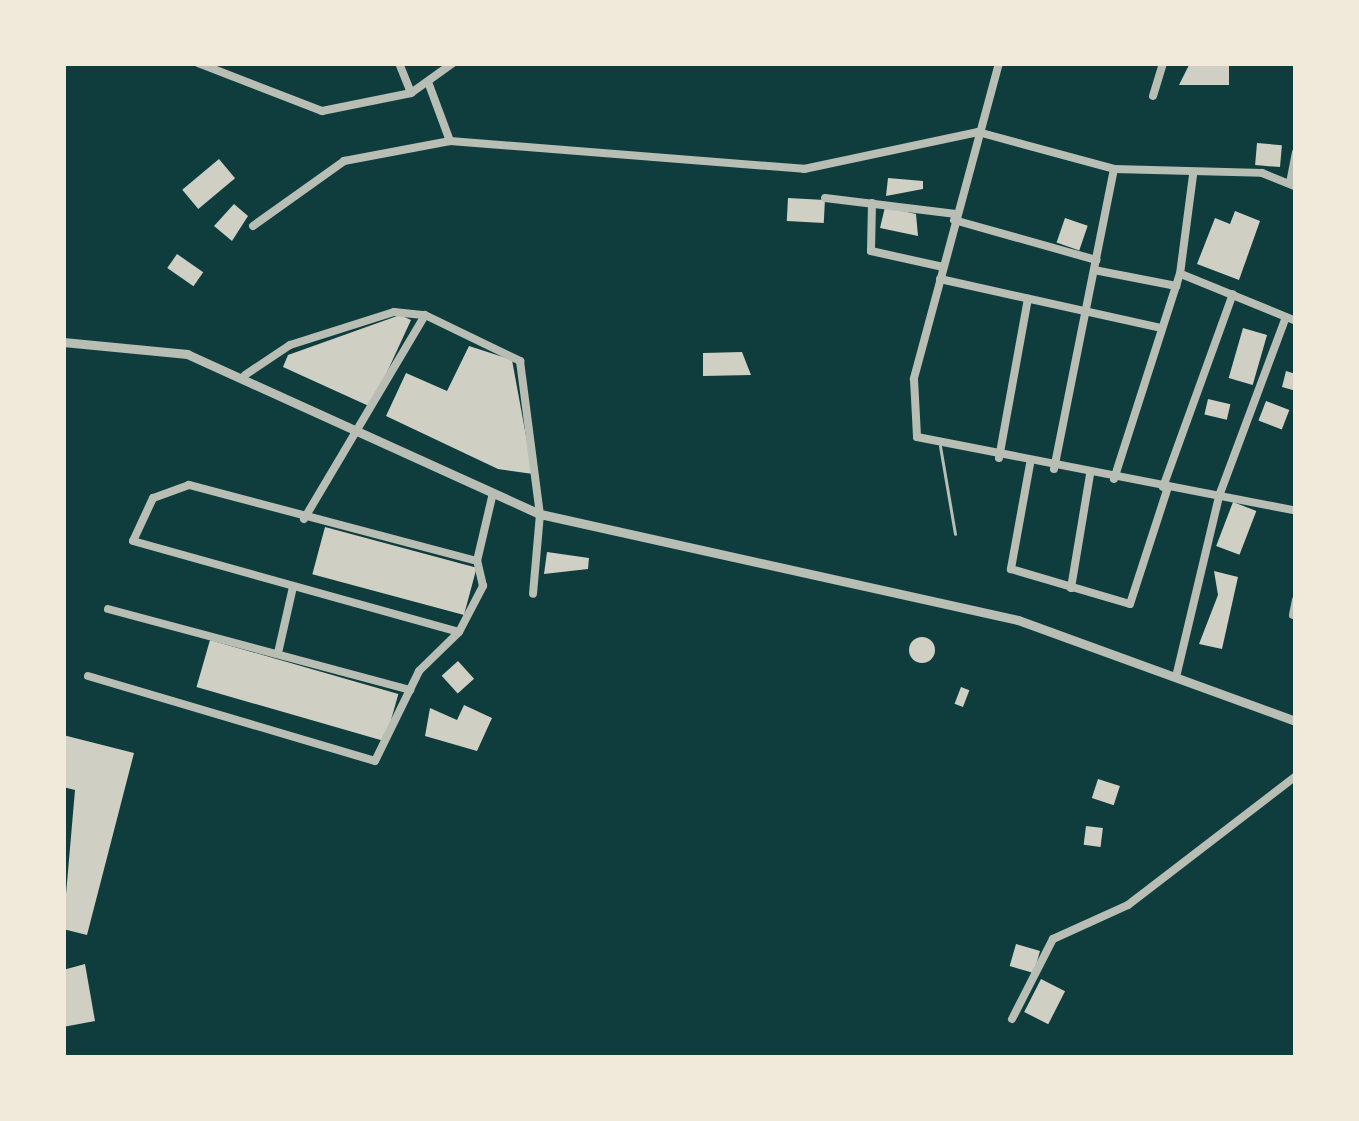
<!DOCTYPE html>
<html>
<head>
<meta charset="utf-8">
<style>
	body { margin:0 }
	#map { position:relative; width:1359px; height:1121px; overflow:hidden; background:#0f3d3e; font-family:Signika,sans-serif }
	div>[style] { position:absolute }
	.building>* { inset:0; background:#cfcfc3; transform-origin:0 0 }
	.round { border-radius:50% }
	.service>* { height:3px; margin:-1.5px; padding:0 1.5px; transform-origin:1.5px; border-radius:1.5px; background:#b8beb3 }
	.minor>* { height:8px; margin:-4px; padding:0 4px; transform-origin:4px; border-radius:4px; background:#b8beb3 }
	.tertiary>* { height:9px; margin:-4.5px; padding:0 4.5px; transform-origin:4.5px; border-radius:4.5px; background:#b8beb3 }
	span { translate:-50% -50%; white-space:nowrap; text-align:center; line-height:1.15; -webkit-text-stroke:12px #f1e9da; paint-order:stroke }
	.frame { position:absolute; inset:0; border:66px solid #f1e9da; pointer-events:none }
</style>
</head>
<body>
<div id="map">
	<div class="building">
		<div style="clip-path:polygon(1229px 63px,1229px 85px,1179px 85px,1189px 65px)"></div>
		<div style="left:1257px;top:143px;width:25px;height:22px;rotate:5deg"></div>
		<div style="left:219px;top:159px;width:25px;height:48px;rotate:50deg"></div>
		<div style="clip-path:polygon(888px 178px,923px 181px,923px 189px,886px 196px)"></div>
		<div style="left:788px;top:198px;width:37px;height:23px;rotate:3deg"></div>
		<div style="clip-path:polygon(234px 204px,248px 216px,232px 241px,214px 226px)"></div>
		<div style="clip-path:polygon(885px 207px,916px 214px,918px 236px,880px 228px)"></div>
		<div style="clip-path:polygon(1235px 211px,1260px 221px,1239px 280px,1197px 264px,1215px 218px,1230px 224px)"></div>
		<div style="left:1065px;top:218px;width:24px;height:26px;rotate:19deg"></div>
		<div style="left:177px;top:254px;width:32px;height:17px;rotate:35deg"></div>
		<div style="clip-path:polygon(400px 315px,411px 320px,371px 407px,283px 367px,288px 355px)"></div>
		<div style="left:1243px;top:328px;width:25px;height:52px;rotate:16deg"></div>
		<div style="clip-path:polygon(469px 346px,512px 360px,533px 474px,498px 469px,386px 416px,406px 373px,447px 391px)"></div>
		<div style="clip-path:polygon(742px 352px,751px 375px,703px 376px,703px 353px)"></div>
		<div style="clip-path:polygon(1286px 371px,1296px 374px,1296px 391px,1282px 387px)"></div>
		<div style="left:1208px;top:399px;width:23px;height:16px;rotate:13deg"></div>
		<div style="left:1266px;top:401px;width:25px;height:21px;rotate:21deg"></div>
		<div style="left:1233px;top:502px;width:25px;height:47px;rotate:21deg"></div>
		<div style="left:325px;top:527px;width:157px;height:49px;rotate:15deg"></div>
		<div style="clip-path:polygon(547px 552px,589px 558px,588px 569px,544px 574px)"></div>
		<div style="clip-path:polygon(1214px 571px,1238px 577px,1222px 649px,1199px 644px,1218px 595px)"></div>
		<div class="round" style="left:909px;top:637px;width:26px;height:26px"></div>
		<div style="left:210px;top:640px;width:196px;height:49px;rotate:16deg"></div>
		<div style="left:458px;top:661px;width:24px;height:22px;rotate:48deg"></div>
		<div style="left:961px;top:687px;width:9px;height:18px;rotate:21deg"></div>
		<div style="clip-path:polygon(464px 705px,492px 718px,477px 751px,425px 736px,430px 708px,457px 720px)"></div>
		<div style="clip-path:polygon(63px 735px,134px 753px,87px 935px,63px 929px,75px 790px,63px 787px)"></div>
		<div style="left:1098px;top:779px;width:23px;height:20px;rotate:18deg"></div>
		<div style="left:1086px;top:826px;width:17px;height:19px;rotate:7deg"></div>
		<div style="left:1016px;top:944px;width:25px;height:23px;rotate:16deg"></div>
		<div style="clip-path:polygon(85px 964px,95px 1021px,63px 1027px,63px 970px)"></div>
		<div style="left:1041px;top:979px;width:27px;height:37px;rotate:27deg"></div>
	</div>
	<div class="service">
		<div style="left:940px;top:446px;width:89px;rotate:80.3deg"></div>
	</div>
	<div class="minor">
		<div style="left:198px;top:63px;width:133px;rotate:21.2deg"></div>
		<div style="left:322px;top:111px;width:91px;rotate:-11.4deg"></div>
		<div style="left:411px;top:93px;width:52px;rotate:-35.5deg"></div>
		<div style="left:399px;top:63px;width:32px;rotate:68deg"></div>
		<div style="left:999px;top:63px;width:327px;rotate:105.1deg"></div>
		<div style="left:914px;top:379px;width:58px;rotate:87deg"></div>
		<div style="left:917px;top:437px;width:386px;rotate:11deg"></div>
		<div style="left:1153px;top:96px;width:34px;rotate:-73deg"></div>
		<div style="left:450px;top:141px;width:355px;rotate:4.5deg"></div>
		<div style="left:804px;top:169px;width:178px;rotate:-12deg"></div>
		<div style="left:978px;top:132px;width:141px;rotate:15.2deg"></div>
		<div style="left:1114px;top:169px;width:148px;rotate:1.5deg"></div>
		<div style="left:1262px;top:173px;width:37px;rotate:22deg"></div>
		<div style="left:1290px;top:183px;width:31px;rotate:-79deg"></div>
		<div style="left:825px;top:198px;width:132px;rotate:7deg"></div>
		<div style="left:872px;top:203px;width:48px;rotate:91.2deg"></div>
		<div style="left:871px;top:251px;width:74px;rotate:12.5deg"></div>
		<div style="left:954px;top:220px;width:148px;rotate:15.7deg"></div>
		<div style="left:253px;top:226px;width:112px;rotate:-35.5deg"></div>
		<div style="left:344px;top:161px;width:108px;rotate:-10.7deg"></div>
		<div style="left:450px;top:141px;width:63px;rotate:-110.4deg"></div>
		<div style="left:1094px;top:270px;width:84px;rotate:11deg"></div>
		<div style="left:1181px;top:274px;width:124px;rotate:22.2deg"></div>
		<div style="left:940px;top:279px;width:226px;rotate:12.5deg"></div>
		<div style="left:245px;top:375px;width:54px;rotate:-33.7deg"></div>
		<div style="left:290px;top:345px;width:109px;rotate:-17.6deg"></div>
		<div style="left:394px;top:312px;width:31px;rotate:6deg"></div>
		<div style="left:999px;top:458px;width:162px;rotate:-79.7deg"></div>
		<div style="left:1030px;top:464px;width:107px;rotate:100.3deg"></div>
		<div style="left:1011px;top:569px;width:124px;rotate:16.4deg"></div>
		<div style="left:1130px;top:604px;width:123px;rotate:-72deg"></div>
		<div style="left:1054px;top:469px;width:306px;rotate:-78.7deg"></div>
		<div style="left:1114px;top:479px;width:215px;rotate:-72.2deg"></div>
		<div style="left:1180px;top:274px;width:100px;rotate:-82.5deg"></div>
		<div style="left:1163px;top:487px;width:205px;rotate:-70.1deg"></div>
		<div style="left:304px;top:519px;width:237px;rotate:-59.3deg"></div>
		<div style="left:425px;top:315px;width:106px;rotate:25.8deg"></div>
		<div style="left:520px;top:361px;width:154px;rotate:82.6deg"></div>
		<div style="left:540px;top:514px;width:80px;rotate:95deg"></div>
		<div style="left:477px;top:561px;width:298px;rotate:-165.2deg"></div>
		<div style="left:189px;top:485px;width:38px;rotate:160deg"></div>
		<div style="left:153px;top:498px;width:47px;rotate:114.9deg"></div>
		<div style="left:133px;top:541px;width:338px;rotate:15.6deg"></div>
		<div style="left:459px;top:632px;width:52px;rotate:-62.4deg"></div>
		<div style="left:483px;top:586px;width:26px;rotate:-103deg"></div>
		<div style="left:477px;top:561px;width:66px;rotate:-76.8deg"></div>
		<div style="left:1071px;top:588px;width:115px;rotate:-80.5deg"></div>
		<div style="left:108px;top:609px;width:313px;rotate:15deg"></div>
		<div style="left:1293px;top:615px;width:15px;rotate:-79deg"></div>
		<div style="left:278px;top:653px;width:68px;rotate:-77.2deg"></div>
		<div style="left:88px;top:676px;width:299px;rotate:16.5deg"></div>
		<div style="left:375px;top:761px;width:100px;rotate:-63.9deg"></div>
		<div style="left:419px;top:671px;width:56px;rotate:-44.3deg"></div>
		<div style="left:1176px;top:677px;width:186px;rotate:-76.6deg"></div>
		<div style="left:1219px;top:496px;width:191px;rotate:-69.5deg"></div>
		<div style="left:1012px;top:1019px;width:90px;rotate:-62.9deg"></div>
		<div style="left:1053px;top:939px;width:82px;rotate:-24.4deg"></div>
		<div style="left:1128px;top:905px;width:212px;rotate:-37.5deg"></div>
	</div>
	<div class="tertiary">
		<div style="left:63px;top:342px;width:125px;rotate:5.5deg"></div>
		<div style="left:187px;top:354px;width:388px;rotate:24.4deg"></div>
		<div style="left:540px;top:514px;width:490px;rotate:12.5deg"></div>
		<div style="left:1018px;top:620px;width:296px;rotate:20deg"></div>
	</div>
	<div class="frame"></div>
</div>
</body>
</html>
